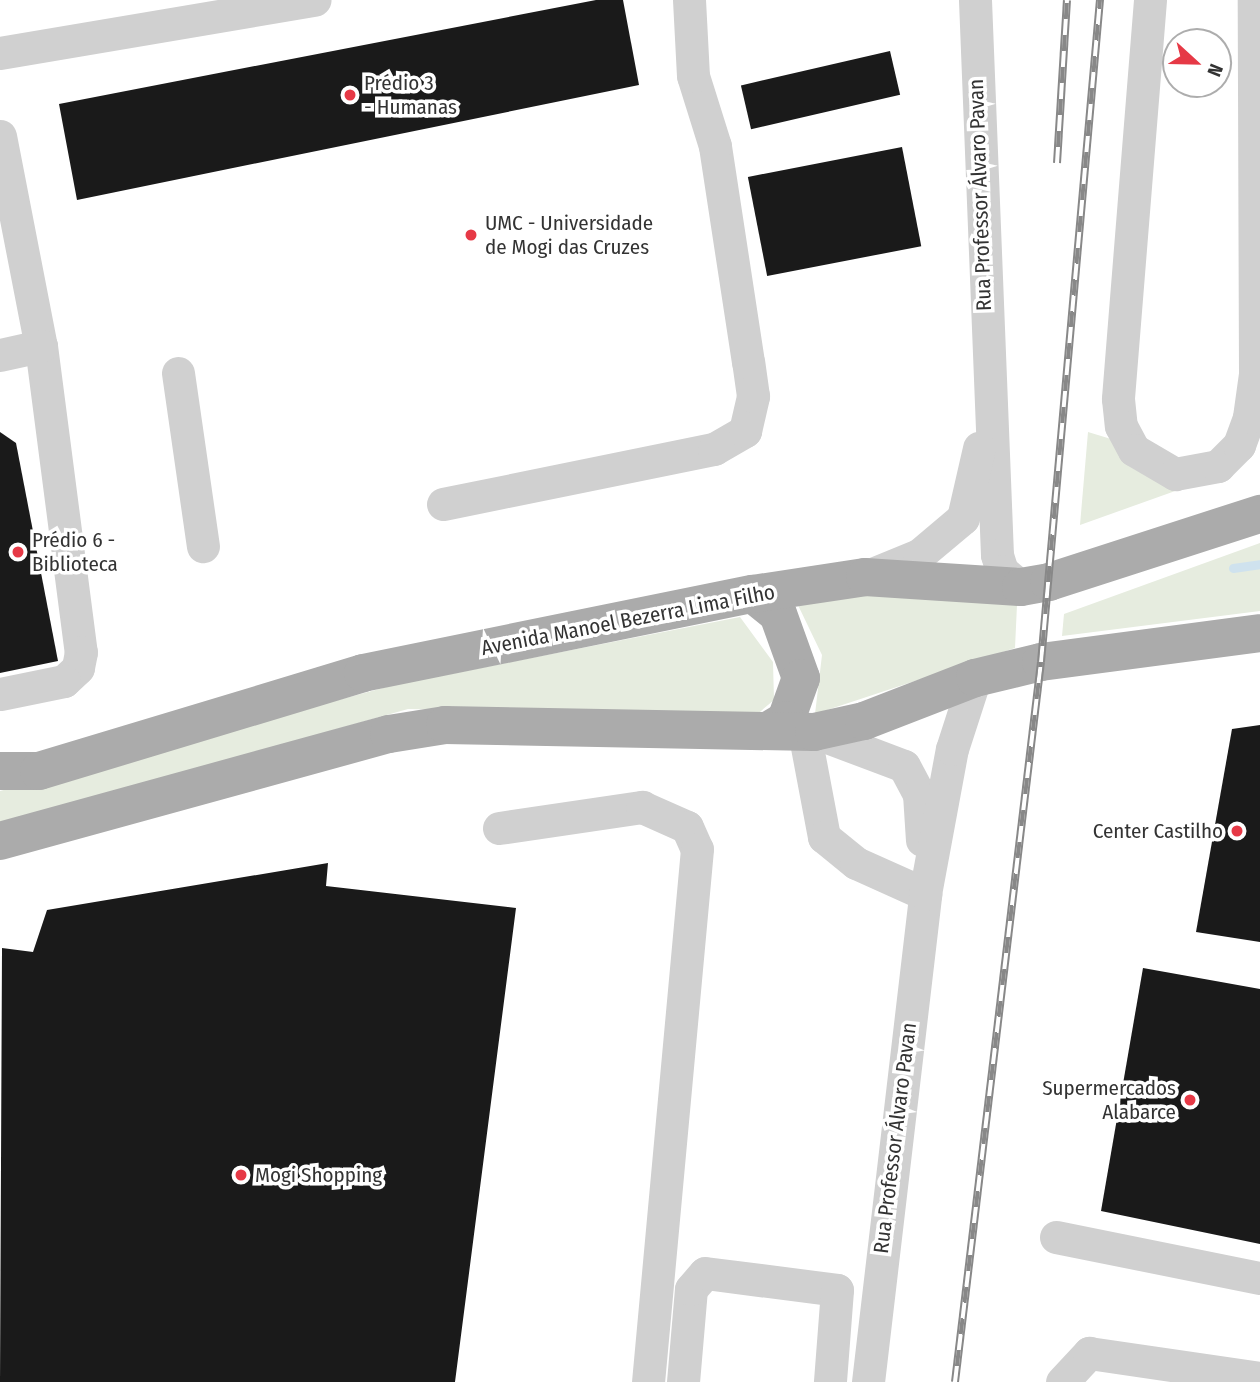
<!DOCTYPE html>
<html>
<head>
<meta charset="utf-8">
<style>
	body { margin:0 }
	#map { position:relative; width:1260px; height:1382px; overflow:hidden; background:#fff; font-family:"Fira Sans Condensed",sans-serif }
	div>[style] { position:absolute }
	.green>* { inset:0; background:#e6ecdf }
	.stream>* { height:9px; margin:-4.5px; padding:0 4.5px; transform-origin:4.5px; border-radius:4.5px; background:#cfe2ee }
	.building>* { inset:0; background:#1a1a1a; transform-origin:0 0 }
	.minor>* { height:33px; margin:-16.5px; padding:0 16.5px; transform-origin:16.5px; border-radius:16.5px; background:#d0d0d0 }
	.major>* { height:38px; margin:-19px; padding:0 19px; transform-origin:19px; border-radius:19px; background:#ababab }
	.rail>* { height:8px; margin-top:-4px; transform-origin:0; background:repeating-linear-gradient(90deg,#fff 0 16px,#888 0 32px); box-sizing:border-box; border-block:2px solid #888 }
	.dots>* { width:19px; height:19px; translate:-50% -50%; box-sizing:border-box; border:4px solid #fff; border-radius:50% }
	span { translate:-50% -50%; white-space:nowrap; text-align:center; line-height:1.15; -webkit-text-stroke:7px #fff; paint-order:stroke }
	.poi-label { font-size:21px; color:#333 }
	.left { translate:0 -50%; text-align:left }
	.right { translate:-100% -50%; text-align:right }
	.street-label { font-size:21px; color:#333 }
	.north { position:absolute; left:1162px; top:28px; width:70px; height:70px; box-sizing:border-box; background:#fff; border:2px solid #adadad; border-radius:50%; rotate:112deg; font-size:19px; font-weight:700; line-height:28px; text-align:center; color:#333 }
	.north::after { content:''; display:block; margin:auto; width:24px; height:32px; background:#e63946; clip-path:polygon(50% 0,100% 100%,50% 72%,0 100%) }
</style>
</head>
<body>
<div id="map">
	<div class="green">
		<div style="clip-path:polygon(1088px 432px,1111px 439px,1192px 485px,1080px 525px)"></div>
		<div style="clip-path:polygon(1260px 543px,1260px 611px,1062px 636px,1064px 614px)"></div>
		<div style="clip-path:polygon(869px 594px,1017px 605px,1015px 648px,815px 714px,822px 655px,796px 601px)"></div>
		<div style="clip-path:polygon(740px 617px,773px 662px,774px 700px,755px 716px,408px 709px,0 824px,0 791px,394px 685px)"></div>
	</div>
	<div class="stream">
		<div style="left:1233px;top:568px;width:27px;rotate:-8deg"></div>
	</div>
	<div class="building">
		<div style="clip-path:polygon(596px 0,623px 0,639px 85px,77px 200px,59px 104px)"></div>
		<div style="left:890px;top:51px;width:45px;height:153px;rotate:77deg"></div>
		<div style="left:902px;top:147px;width:101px;height:157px;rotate:79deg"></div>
		<div style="clip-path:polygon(0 432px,16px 443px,58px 661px,0 673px)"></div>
		<div style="clip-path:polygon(1260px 725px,1260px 942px,1196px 932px,1232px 729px)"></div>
		<div style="clip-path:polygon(328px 863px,326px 886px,516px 908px,455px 1382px,0 1382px,2px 948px,33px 952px,47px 910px)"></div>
		<div style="clip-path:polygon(1143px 968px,1260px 989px,1260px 1244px,1101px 1211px)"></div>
	</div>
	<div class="minor">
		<div style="left:975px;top:0;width:555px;rotate:87.73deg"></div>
		<div style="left:997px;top:555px;width:17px;rotate:73deg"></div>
		<div style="left:1002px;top:571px;width:25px;rotate:40deg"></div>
		<div style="left:1150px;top:0;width:400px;rotate:94.6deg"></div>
		<div style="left:1118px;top:399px;width:27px;rotate:84deg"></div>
		<div style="left:1121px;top:426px;width:27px;rotate:62deg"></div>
		<div style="left:1134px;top:450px;width:48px;rotate:30.3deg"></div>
		<div style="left:1175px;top:474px;width:44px;rotate:-10.5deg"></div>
		<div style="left:1218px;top:466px;width:30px;rotate:-45deg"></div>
		<div style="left:1239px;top:445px;width:30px;rotate:-70deg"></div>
		<div style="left:1249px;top:417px;width:43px;rotate:-82.1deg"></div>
		<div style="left:1255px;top:374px;width:374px;rotate:-90.2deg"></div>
		<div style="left:0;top:53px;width:319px;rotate:-9.6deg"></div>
		<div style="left:0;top:136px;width:214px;rotate:79deg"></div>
		<div style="left:41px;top:346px;width:309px;rotate:82.6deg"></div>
		<div style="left:81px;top:652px;width:16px;rotate:101deg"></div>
		<div style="left:78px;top:668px;width:19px;rotate:137deg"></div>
		<div style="left:64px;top:681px;width:65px;rotate:168.5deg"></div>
		<div style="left:0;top:355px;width:42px;rotate:-12.4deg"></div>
		<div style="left:178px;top:373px;width:175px;rotate:81.8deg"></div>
		<div style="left:443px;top:504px;width:277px;rotate:-11.5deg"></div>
		<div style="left:714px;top:449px;width:36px;rotate:-30deg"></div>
		<div style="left:745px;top:431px;width:36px;rotate:-77deg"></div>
		<div style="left:753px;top:396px;width:34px;rotate:-98deg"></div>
		<div style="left:748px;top:362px;width:219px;rotate:-98.7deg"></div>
		<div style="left:715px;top:146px;width:73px;rotate:-107.4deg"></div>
		<div style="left:693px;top:76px;width:76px;rotate:-93deg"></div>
		<div style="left:865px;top:577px;width:58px;rotate:-22.2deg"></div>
		<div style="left:919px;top:555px;width:57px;rotate:-40.1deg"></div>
		<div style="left:963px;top:518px;width:72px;rotate:-77.1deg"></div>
		<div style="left:804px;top:731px;width:108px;rotate:79.3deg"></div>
		<div style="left:824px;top:837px;width:41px;rotate:39.1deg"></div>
		<div style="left:856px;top:863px;width:76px;rotate:24.2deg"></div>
		<div style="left:814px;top:732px;width:96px;rotate:20.7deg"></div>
		<div style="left:904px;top:766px;width:32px;rotate:62deg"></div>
		<div style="left:919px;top:794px;width:46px;rotate:86.3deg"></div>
		<div style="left:499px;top:828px;width:145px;rotate:-8.4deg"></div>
		<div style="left:642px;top:807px;width:49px;rotate:24deg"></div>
		<div style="left:687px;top:827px;width:24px;rotate:66deg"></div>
		<div style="left:697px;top:849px;width:535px;rotate:95.25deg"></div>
		<div style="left:1056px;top:1237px;width:208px;rotate:11.4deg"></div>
		<div style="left:683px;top:1382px;width:93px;rotate:-85.1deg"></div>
		<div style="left:691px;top:1289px;width:21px;rotate:-49deg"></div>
		<div style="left:705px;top:1273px;width:133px;rotate:7.3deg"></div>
		<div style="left:837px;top:1290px;width:92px;rotate:94.4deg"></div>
		<div style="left:868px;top:1382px;width:491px;rotate:-83.3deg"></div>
		<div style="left:925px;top:894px;width:147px;rotate:-79.5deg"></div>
		<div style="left:952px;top:749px;width:75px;rotate:-72.1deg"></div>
		<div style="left:1062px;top:1382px;width:40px;rotate:-47deg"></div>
		<div style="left:1089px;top:1353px;width:173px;rotate:8.3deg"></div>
	</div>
	<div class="major">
		<div style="left:753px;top:594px;width:32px;rotate:39deg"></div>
		<div style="left:778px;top:614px;width:68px;rotate:70.2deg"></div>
		<div style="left:801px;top:678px;width:45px;rotate:109.7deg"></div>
		<div style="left:786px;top:720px;width:21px;rotate:149deg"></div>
		<div style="left:0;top:771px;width:39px"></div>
		<div style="left:39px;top:771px;width:338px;rotate:-16.8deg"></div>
		<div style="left:363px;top:673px;width:398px;rotate:-11.5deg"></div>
		<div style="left:753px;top:594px;width:113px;rotate:-8.6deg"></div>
		<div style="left:865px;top:577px;width:156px;rotate:3.7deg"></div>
		<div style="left:1021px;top:587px;width:28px;rotate:-10deg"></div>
		<div style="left:1049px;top:582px;width:222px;rotate:-17.9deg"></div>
		<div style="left:0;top:841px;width:403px;rotate:-15.4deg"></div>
		<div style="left:389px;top:734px;width:57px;rotate:-9.1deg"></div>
		<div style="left:445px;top:725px;width:369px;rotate:1.1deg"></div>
		<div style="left:814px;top:732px;width:51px;rotate:-12.4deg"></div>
		<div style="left:864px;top:721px;width:119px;rotate:-21.2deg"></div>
		<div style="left:975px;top:678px;width:68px;rotate:-13.6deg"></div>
		<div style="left:1041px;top:662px;width:221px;rotate:-7.5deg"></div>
	</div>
	<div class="rail">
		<div style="left:1057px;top:163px;width:163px;rotate:-86.5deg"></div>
		<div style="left:955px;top:1382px;width:725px;rotate:-83.19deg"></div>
		<div style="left:1041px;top:662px;width:665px;rotate:-84.91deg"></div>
	</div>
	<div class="dots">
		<div style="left:350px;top:95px;background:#e63946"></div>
		<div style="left:471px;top:235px;background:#e63946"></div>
		<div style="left:18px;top:552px;background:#e63946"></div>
		<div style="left:1237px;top:831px;background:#e63946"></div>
		<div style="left:1190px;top:1100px;background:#e63946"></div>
		<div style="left:241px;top:1175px;background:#e63946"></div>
	</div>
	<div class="poi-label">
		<span class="left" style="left:364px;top:95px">Prédio 3<br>- Humanas</span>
		<span class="left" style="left:485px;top:235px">UMC - Universidade<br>de Mogi das Cruzes</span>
		<span class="left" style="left:32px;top:552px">Prédio 6 -<br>Biblioteca</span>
		<span class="right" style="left:1223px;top:831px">Center Castilho</span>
		<span class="right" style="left:1176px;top:1100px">Supermercados<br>Alabarce</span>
		<span class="left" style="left:255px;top:1175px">Mogi Shopping</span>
	</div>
	<div class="street-label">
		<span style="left:980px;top:195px;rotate:-92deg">Rua Professor Álvaro Pavan</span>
		<span style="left:628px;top:620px;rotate:-11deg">Avenida Manoel Bezerra Lima Filho</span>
		<span style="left:895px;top:1138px;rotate:-83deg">Rua Professor Álvaro Pavan</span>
	</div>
	<div class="north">N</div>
</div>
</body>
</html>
